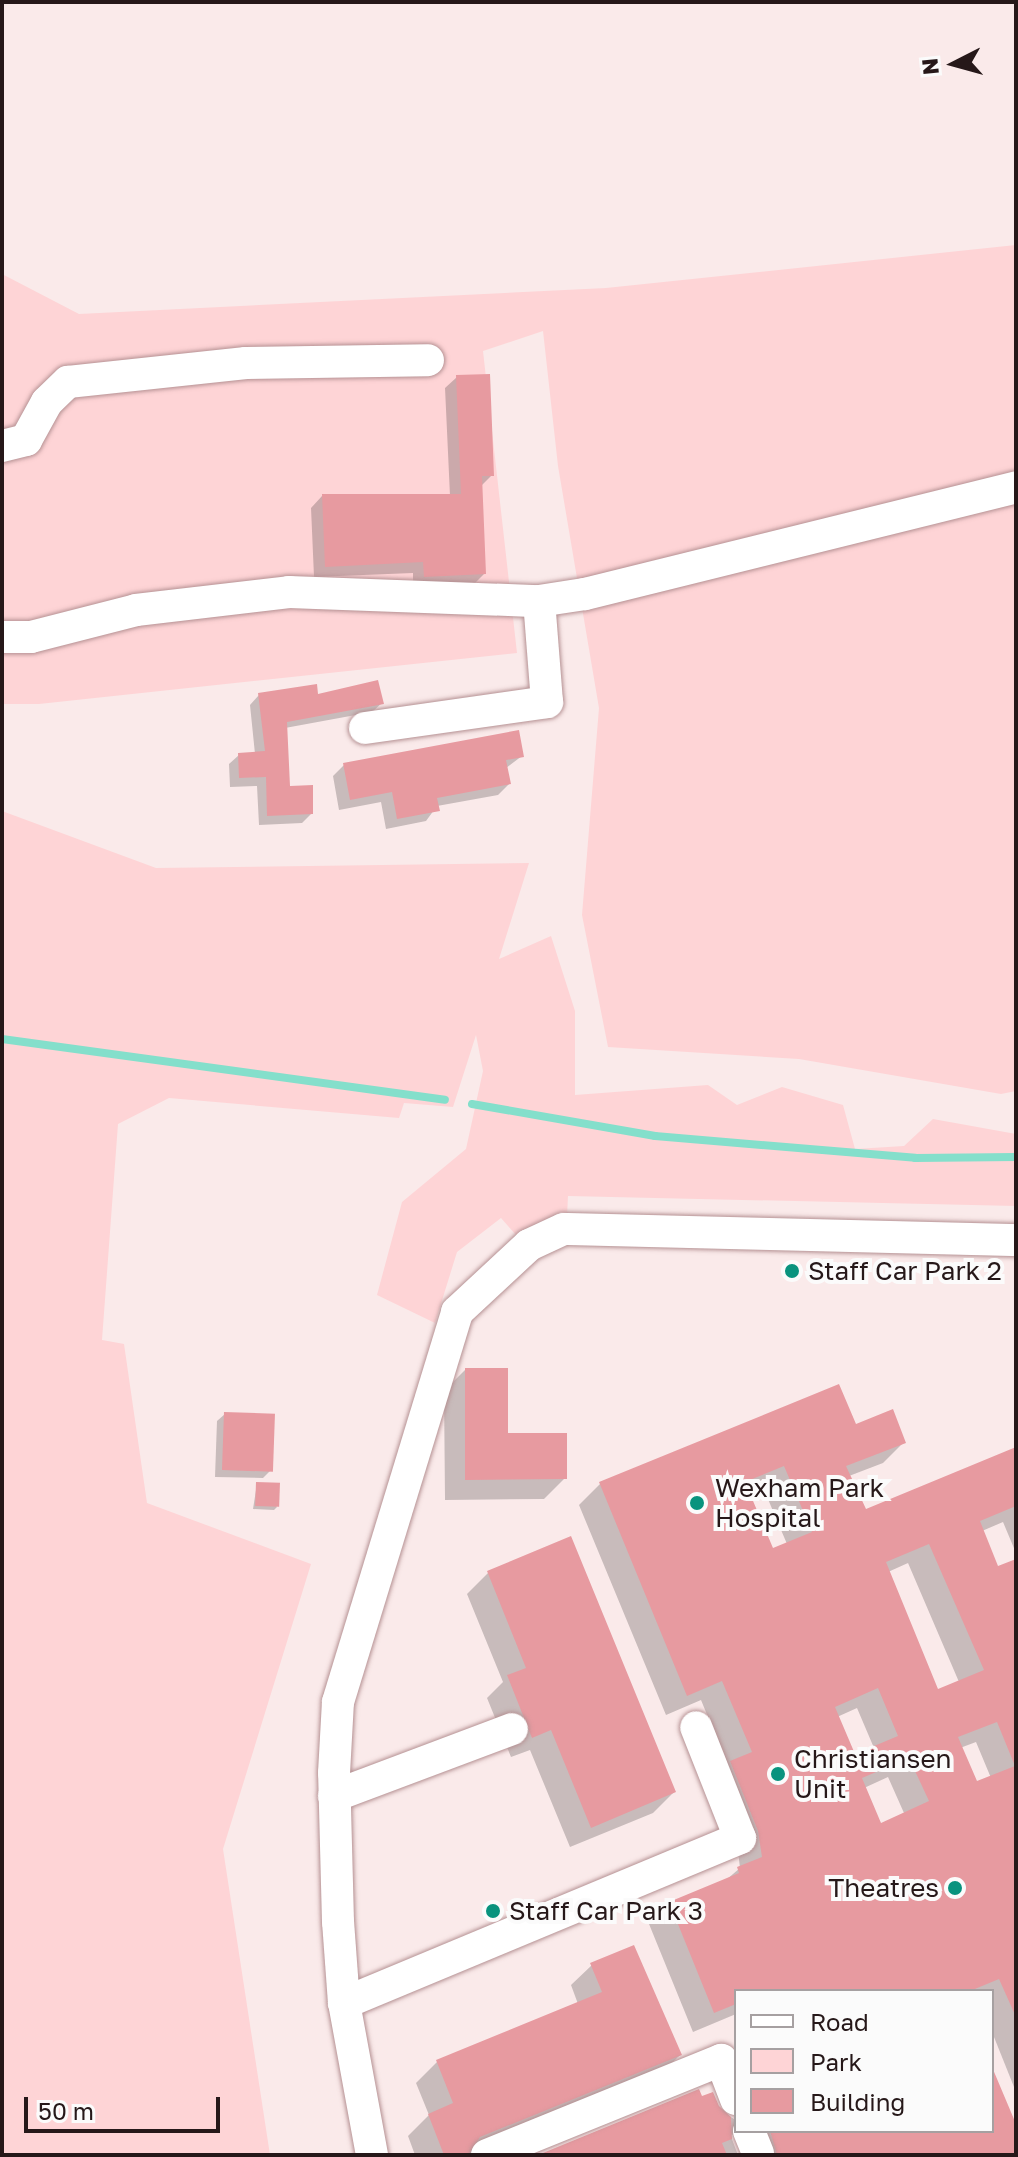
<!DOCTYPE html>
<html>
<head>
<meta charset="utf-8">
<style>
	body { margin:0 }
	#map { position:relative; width:1018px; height:2157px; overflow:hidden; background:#faeaea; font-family:"Golos Text",sans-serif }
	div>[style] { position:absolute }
	.green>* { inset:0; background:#fed4d6 }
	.shadow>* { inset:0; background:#0003 }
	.stream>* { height:8px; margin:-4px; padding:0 4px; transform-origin:4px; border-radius:4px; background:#84dfcb }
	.building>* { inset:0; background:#e79aa0; transform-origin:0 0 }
	.roads { filter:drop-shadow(0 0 2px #b59193) drop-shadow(0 0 2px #b59193) }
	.minor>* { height:32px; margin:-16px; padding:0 16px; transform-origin:16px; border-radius:16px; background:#fff }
	.dots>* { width:22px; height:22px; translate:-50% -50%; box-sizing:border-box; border:4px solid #fbfbfb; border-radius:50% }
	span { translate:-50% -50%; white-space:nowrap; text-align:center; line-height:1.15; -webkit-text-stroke:8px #fbfbfb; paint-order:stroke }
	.poi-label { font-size:26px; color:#261819 }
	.left { translate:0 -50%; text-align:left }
	.right { translate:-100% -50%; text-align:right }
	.frame { position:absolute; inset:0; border:4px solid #261819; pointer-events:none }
	.legend { position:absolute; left:734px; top:1989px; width:260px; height:144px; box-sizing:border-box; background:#fbfbfb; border:2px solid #a6a0a1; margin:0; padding:10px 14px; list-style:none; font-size:24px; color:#261819 }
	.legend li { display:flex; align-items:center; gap:16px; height:40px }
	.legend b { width:40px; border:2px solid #a6a0a1 }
	.north { position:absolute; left:914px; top:24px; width:80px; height:80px; -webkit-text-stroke:6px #fbfbfb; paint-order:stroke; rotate:264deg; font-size:22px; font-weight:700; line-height:32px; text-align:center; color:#261819 }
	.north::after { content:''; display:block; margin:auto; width:28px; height:36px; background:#261819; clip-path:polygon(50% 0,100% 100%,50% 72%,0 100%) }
	.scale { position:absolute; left:24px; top:2097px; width:196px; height:36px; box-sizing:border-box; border:4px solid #261819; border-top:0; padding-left:10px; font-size:24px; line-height:28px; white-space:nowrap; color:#261819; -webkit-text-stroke:6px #fbfbfb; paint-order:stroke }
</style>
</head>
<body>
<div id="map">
	<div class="green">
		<div style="clip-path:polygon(1016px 245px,1016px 1091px,1001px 1094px,799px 1059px,608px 1047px,582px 915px,599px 708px,558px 466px,543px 331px,483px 351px,517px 653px,39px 704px,2px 704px,2px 274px,79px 314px,606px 288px)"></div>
		<div style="clip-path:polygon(2px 811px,156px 868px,529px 863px,499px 959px,551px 936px,575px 1011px,575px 1095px,708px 1085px,737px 1105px,782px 1087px,843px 1105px,855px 1149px,904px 1146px,933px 1119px,1016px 1134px,1016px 1206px,568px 1196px,567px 1217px,517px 1236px,501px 1218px,457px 1252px,435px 1323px,377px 1295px,402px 1202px,466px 1149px,483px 1071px,476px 1035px,453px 1107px,404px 1103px,399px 1118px,169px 1098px,118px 1124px,102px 1340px,124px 1344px,147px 1503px,311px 1564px,223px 1849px,270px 2155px,2px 2155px)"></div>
	</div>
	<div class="shadow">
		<div style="clip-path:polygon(457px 377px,492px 475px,480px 487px,484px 574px,473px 585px,413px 587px,413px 573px,314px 577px,311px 508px,322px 496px,450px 496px,445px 388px)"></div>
		<div style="clip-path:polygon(259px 695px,382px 703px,372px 712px,285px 728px,288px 788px,311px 814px,302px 823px,259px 825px,257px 786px,230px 787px,229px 764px,239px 755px,255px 754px,250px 705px)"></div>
		<div style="clip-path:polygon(522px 756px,506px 768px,509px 784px,498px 795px,437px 806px,426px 821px,386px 829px,381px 802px,339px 810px,333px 776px,344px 765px)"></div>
		<div style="clip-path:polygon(465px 1370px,506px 1435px,565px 1478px,544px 1499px,445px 1500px,444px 1391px)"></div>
		<div style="clip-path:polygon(225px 1414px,270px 1471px,263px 1478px,215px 1477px,217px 1421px)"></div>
		<div style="clip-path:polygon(evenodd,855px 1427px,904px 1442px,883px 1463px,849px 1476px,865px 1511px,1016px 1449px,1016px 1553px,1003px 1522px,982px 1531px,997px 1569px,1016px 1561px,1016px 2092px,992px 2032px,992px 1991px,736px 1991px,736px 2014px,693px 2032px,649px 1924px,670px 1903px,726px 1880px,740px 1868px,728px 1766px,701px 1700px,666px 1715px,579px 1505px,600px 1484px,855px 1427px,762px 1485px,787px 1544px,771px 1551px,747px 1492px,762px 1485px,855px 1427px,908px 1563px,959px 1682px,937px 1692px,888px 1572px,908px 1563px,855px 1427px,857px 1708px,874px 1748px,854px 1757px,837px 1717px,857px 1708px,855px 1427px,976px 1742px,991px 1778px,976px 1784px,960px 1748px,976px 1742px,855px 1427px,888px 1777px,904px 1813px,880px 1826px,864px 1788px,888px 1777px)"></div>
		<div style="clip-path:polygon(257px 1484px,277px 1507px,274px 1510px,253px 1509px)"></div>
		<div style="clip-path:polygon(488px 1573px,674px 1792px,653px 1813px,570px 1847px,530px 1750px,511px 1757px,487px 1698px,503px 1682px,467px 1594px)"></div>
		<div style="clip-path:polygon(592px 1965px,680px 2055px,659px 2076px,467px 2155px,415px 2155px,408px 2136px,429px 2115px,416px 2083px,437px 2062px,578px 2004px,571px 1985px)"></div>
		<div style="clip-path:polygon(992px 2071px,1016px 2129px,1016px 2155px,749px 2155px,740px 2137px,730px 2134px,738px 2155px,543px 2155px,701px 2099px,734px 2119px,736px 2131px,992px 2131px)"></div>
	</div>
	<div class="stream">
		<div style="left:2px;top:1039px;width:447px;rotate:7.8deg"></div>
		<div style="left:472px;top:1104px;width:186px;rotate:9.9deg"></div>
		<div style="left:655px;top:1136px;width:261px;rotate:4.8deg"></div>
		<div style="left:915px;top:1158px;width:101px;rotate:-0.6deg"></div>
	</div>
	<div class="building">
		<div style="clip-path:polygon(490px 374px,494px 476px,482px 476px,486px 574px,424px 577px,423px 562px,325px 567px,322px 494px,461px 494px,456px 375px)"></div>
		<div style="clip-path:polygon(378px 680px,384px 704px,287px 722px,290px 786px,313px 785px,313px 814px,267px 816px,266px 777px,239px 778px,238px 753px,265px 751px,258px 693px,317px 684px,318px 694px)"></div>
		<div style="clip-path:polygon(519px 730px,524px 757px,506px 760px,511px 784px,437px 798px,440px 811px,397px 819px,392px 792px,350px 800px,343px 763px)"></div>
		<div style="clip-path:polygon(465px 1368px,508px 1368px,508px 1433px,567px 1433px,567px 1479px,465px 1480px)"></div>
		<div style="clip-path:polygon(evenodd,839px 1384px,856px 1424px,893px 1409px,906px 1443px,846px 1466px,866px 1509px,1016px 1447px,1016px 1506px,980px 1521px,998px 1566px,1016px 1559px,1016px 2017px,999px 1979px,970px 1991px,736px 1991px,736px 2004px,714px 2013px,669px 1902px,739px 1873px,737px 1867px,762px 1857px,758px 1831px,730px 1761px,752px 1752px,722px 1681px,687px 1696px,599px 1482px,839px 1384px,784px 1466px,812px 1532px,773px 1548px,745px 1482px,784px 1466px,839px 1384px,929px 1544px,984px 1670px,938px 1689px,886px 1562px,929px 1544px,839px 1384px,878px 1688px,898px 1736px,855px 1754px,835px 1707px,878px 1688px,839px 1384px,997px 1722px,1015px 1766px,977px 1781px,958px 1737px,997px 1722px,839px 1384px,909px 1758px,929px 1801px,881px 1823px,862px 1778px,909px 1758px)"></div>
		<div style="left:224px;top:1412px;width:51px;height:58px;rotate:2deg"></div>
		<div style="left:256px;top:1482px;width:24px;height:24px;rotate:2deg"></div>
		<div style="clip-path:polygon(571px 1536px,676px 1792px,591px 1828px,551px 1730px,532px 1738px,507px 1675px,526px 1668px,487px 1571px)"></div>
		<div style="clip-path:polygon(634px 1945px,682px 2055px,480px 2137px,468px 2155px,444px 2155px,428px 2114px,453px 2103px,436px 2060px,602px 1992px,590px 1963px)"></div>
		<div style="clip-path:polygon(992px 2067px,1016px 2124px,1016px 2155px,777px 2155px,770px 2131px,992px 2131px)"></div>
		<div style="clip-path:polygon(699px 2089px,702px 2096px,713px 2092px,719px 2106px,731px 2117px,732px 2139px,722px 2143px,727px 2155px,538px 2155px)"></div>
	</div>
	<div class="roads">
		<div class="minor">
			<div style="left:2px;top:446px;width:25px;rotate:-14deg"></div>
			<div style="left:26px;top:440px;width:43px;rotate:-61.1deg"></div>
			<div style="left:47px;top:402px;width:29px;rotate:-44deg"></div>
			<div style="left:68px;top:382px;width:179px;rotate:-6.1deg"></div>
			<div style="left:246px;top:363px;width:182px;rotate:-0.9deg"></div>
			<div style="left:2px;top:637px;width:29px"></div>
			<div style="left:31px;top:637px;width:108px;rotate:-14.4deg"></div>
			<div style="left:136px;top:610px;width:154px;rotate:-6.7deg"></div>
			<div style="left:289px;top:592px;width:250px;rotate:2.1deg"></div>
			<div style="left:539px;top:601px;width:47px;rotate:-8.7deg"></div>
			<div style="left:585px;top:594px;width:444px;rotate:-13.9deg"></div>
			<div style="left:365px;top:728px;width:184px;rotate:-8.1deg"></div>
			<div style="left:547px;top:702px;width:101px;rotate:-94.5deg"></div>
			<div style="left:334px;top:1796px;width:190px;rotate:-20.6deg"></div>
			<div style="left:344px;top:2003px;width:429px;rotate:-22.6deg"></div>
			<div style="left:740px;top:1838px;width:119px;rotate:-111.6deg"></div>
			<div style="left:749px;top:2131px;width:24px;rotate:68deg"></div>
			<div style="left:372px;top:2155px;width:155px;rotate:-100.4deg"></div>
			<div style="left:344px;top:2003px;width:81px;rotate:-94.2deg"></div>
			<div style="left:338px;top:1922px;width:149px;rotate:-91.5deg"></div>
			<div style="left:334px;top:1773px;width:71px;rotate:-86.8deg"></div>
			<div style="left:338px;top:1702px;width:408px;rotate:-73deg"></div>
			<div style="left:457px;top:1312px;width:98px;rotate:-42.9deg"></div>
			<div style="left:529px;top:1245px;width:38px;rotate:-25deg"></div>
			<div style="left:564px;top:1229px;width:452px;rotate:1.4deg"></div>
			<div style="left:487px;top:2155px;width:253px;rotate:-22.1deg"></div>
			<div style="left:721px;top:2060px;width:42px;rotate:69deg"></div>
		</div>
	</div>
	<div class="dots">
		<div style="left:792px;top:1271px;background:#09937e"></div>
		<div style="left:697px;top:1503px;background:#09937e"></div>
		<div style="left:778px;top:1774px;background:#09937e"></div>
		<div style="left:955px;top:1888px;background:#09937e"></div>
		<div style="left:493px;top:1911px;background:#09937e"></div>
	</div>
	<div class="poi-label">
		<span class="left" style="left:808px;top:1271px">Staff Car Park 2</span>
		<span class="left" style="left:715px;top:1503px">Wexham Park<br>Hospital</span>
		<span class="left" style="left:794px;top:1774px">Christiansen<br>Unit</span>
		<span class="right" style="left:939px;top:1888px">Theatres</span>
		<span class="left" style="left:509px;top:1911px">Staff Car Park 3</span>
	</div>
	<div class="frame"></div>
	<ul class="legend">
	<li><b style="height:10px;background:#fff"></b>Road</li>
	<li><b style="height:22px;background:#fed4d6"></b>Park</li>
	<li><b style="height:22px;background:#e79aa0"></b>Building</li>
	</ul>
	<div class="north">N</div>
	<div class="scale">50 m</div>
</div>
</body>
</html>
